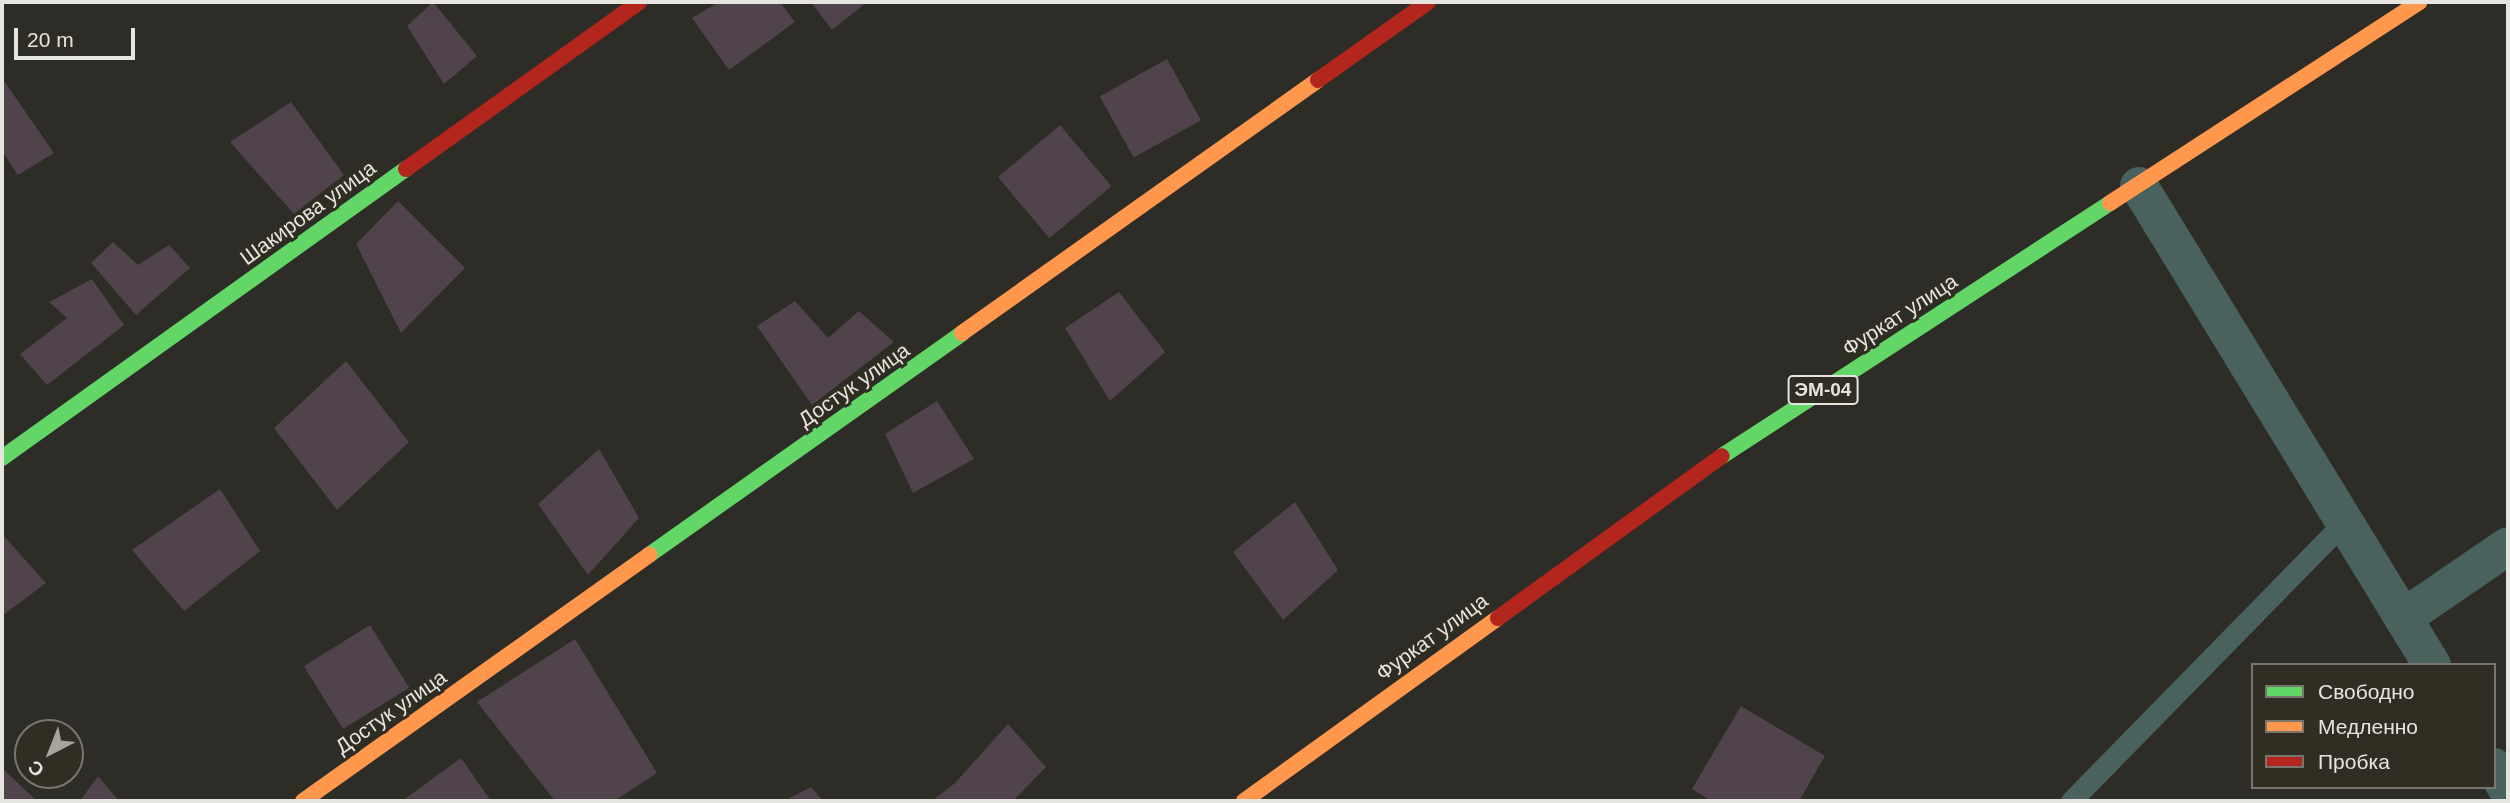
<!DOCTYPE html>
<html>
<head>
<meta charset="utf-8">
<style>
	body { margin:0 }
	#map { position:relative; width:2510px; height:803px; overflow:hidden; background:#2d2c26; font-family:Helvetica,sans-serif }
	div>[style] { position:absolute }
	.building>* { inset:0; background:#50434b; transform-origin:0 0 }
	.lane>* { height:21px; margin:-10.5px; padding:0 10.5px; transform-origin:10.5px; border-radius:10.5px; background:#49625e }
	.street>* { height:38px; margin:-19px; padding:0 19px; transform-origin:19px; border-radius:19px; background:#49625e }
	.fast>* { height:16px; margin:-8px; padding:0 8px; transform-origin:8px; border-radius:8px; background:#63d668 }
	.slow>* { height:16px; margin:-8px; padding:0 8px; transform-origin:8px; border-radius:8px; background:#ff974d }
	.jam>* { height:16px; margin:-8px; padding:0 8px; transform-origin:8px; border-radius:8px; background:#b3261e }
	span { translate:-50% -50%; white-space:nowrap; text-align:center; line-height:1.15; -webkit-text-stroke:6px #302d23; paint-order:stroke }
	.shield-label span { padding:2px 5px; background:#302d23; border:2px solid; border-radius:5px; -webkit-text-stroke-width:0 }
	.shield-label { font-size:19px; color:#e6e4de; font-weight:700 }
	.street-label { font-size:21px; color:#e6e4de }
	.frame { position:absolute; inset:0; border:4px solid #e6e4de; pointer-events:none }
	.legend { position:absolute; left:2251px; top:663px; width:245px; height:126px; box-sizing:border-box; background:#302d23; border:2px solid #79766e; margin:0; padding:9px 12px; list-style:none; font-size:21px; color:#e6e4de }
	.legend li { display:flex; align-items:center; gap:14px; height:35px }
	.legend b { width:35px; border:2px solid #79766e }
	.north { position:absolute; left:14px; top:719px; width:70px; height:70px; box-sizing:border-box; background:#302d23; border:2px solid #79766e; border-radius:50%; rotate:222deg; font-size:19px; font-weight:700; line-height:28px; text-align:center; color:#e6e4de }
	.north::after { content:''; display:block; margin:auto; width:24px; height:32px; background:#a5a49e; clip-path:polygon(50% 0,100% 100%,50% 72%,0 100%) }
	.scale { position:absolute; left:14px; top:28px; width:121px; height:32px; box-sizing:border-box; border:4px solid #e6e4de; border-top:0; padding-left:9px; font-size:21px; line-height:24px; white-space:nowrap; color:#e6e4de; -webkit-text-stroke:5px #302d23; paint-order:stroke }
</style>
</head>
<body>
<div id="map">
	<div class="building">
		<div style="clip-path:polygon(433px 2px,477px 56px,444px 84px,407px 26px)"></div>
		<div style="clip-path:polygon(719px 2px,780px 2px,795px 22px,729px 70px,692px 18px)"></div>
		<div style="clip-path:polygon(811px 2px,867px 2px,832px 30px)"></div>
		<div style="left:1167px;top:59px;width:70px;height:77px;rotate:61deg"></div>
		<div style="clip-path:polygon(2px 78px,54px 153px,18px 175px,2px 151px)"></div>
		<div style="clip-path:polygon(291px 102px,344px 175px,294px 214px,230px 142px)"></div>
		<div style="left:1060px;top:125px;width:80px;height:81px;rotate:50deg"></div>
		<div style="clip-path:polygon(398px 201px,465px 268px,401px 333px,356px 244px)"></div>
		<div style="clip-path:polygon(113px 242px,138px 265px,169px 245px,190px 268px,136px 315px,91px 263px)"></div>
		<div style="clip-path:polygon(92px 279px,124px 325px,47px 385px,20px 354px,67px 318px,49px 302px)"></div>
		<div style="clip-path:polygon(1119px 292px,1165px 352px,1110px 401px,1065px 328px)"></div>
		<div style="clip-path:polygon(795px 301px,828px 338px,859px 311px,894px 342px,812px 405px,757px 326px)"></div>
		<div style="clip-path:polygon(346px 361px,409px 442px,337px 510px,274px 428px)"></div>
		<div style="clip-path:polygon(937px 401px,974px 459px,913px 493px,885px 434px)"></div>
		<div style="clip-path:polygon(599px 449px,639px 518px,588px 575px,538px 504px)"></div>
		<div style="clip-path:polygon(220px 489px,260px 551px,184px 611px,132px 550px)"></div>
		<div style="clip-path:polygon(1295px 502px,1338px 570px,1283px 620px,1233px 552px)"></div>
		<div style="clip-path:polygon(2px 534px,46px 583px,2px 616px)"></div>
		<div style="left:370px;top:625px;width:74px;height:78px;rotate:58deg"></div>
		<div style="clip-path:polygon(575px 639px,657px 773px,614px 801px,555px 801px,477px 702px)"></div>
		<div style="clip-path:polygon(1741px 706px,1825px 756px,1799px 801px,1711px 801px,1692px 789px)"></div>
		<div style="clip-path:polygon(1008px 724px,1046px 767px,1013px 801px,932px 801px,955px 783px)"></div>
		<div style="clip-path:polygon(461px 758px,491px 801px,402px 801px)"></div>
		<div style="clip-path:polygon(2px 768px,37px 801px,2px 801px)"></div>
		<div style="clip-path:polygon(98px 776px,119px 801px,80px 801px)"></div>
		<div style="clip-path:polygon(811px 787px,823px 801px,784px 801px)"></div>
	</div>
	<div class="lane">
		<div style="left:2071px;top:801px;width:390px;rotate:-45.6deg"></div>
	</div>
	<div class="street">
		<div style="left:2139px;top:186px;width:562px;rotate:58.55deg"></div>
		<div style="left:2403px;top:618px;width:127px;rotate:-34.4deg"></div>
		<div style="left:2494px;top:767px;width:27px;rotate:59deg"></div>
	</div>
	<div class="fast">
		<div style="left:1722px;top:456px;width:463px;rotate:-33.1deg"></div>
		<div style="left:2px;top:458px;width:497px;rotate:-35.6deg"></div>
		<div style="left:649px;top:555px;width:384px;rotate:-35.3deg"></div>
	</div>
	<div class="slow">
		<div style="left:2110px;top:203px;width:369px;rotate:-33deg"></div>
		<div style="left:962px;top:333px;width:437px;rotate:-35.4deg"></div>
		<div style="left:303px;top:801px;width:425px;rotate:-35.4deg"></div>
		<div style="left:1244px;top:801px;width:313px;rotate:-35.8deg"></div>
	</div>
	<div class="jam">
		<div style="left:1318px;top:80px;width:135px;rotate:-35.3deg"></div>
		<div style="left:406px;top:169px;width:287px;rotate:-35.6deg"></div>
		<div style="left:1498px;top:618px;width:276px;rotate:-35.9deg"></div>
	</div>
	<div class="shield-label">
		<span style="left:1823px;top:390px">ЭМ-04</span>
	</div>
	<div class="street-label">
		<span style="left:308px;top:213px;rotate:-36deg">Шакирова улица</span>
		<span style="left:1900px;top:315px;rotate:-33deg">Фуркат улица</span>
		<span style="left:854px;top:385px;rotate:-35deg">Достук улица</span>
		<span style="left:1432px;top:637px;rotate:-36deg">Фуркат улица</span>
		<span style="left:391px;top:712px;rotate:-35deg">Достук улица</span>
	</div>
	<div class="frame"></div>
	<ul class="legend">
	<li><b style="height:9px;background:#63d668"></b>Свободно</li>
	<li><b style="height:9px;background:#ff974d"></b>Медленно</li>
	<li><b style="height:9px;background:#b3261e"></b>Пробка</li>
	</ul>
	<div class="north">С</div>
	<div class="scale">20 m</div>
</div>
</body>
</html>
